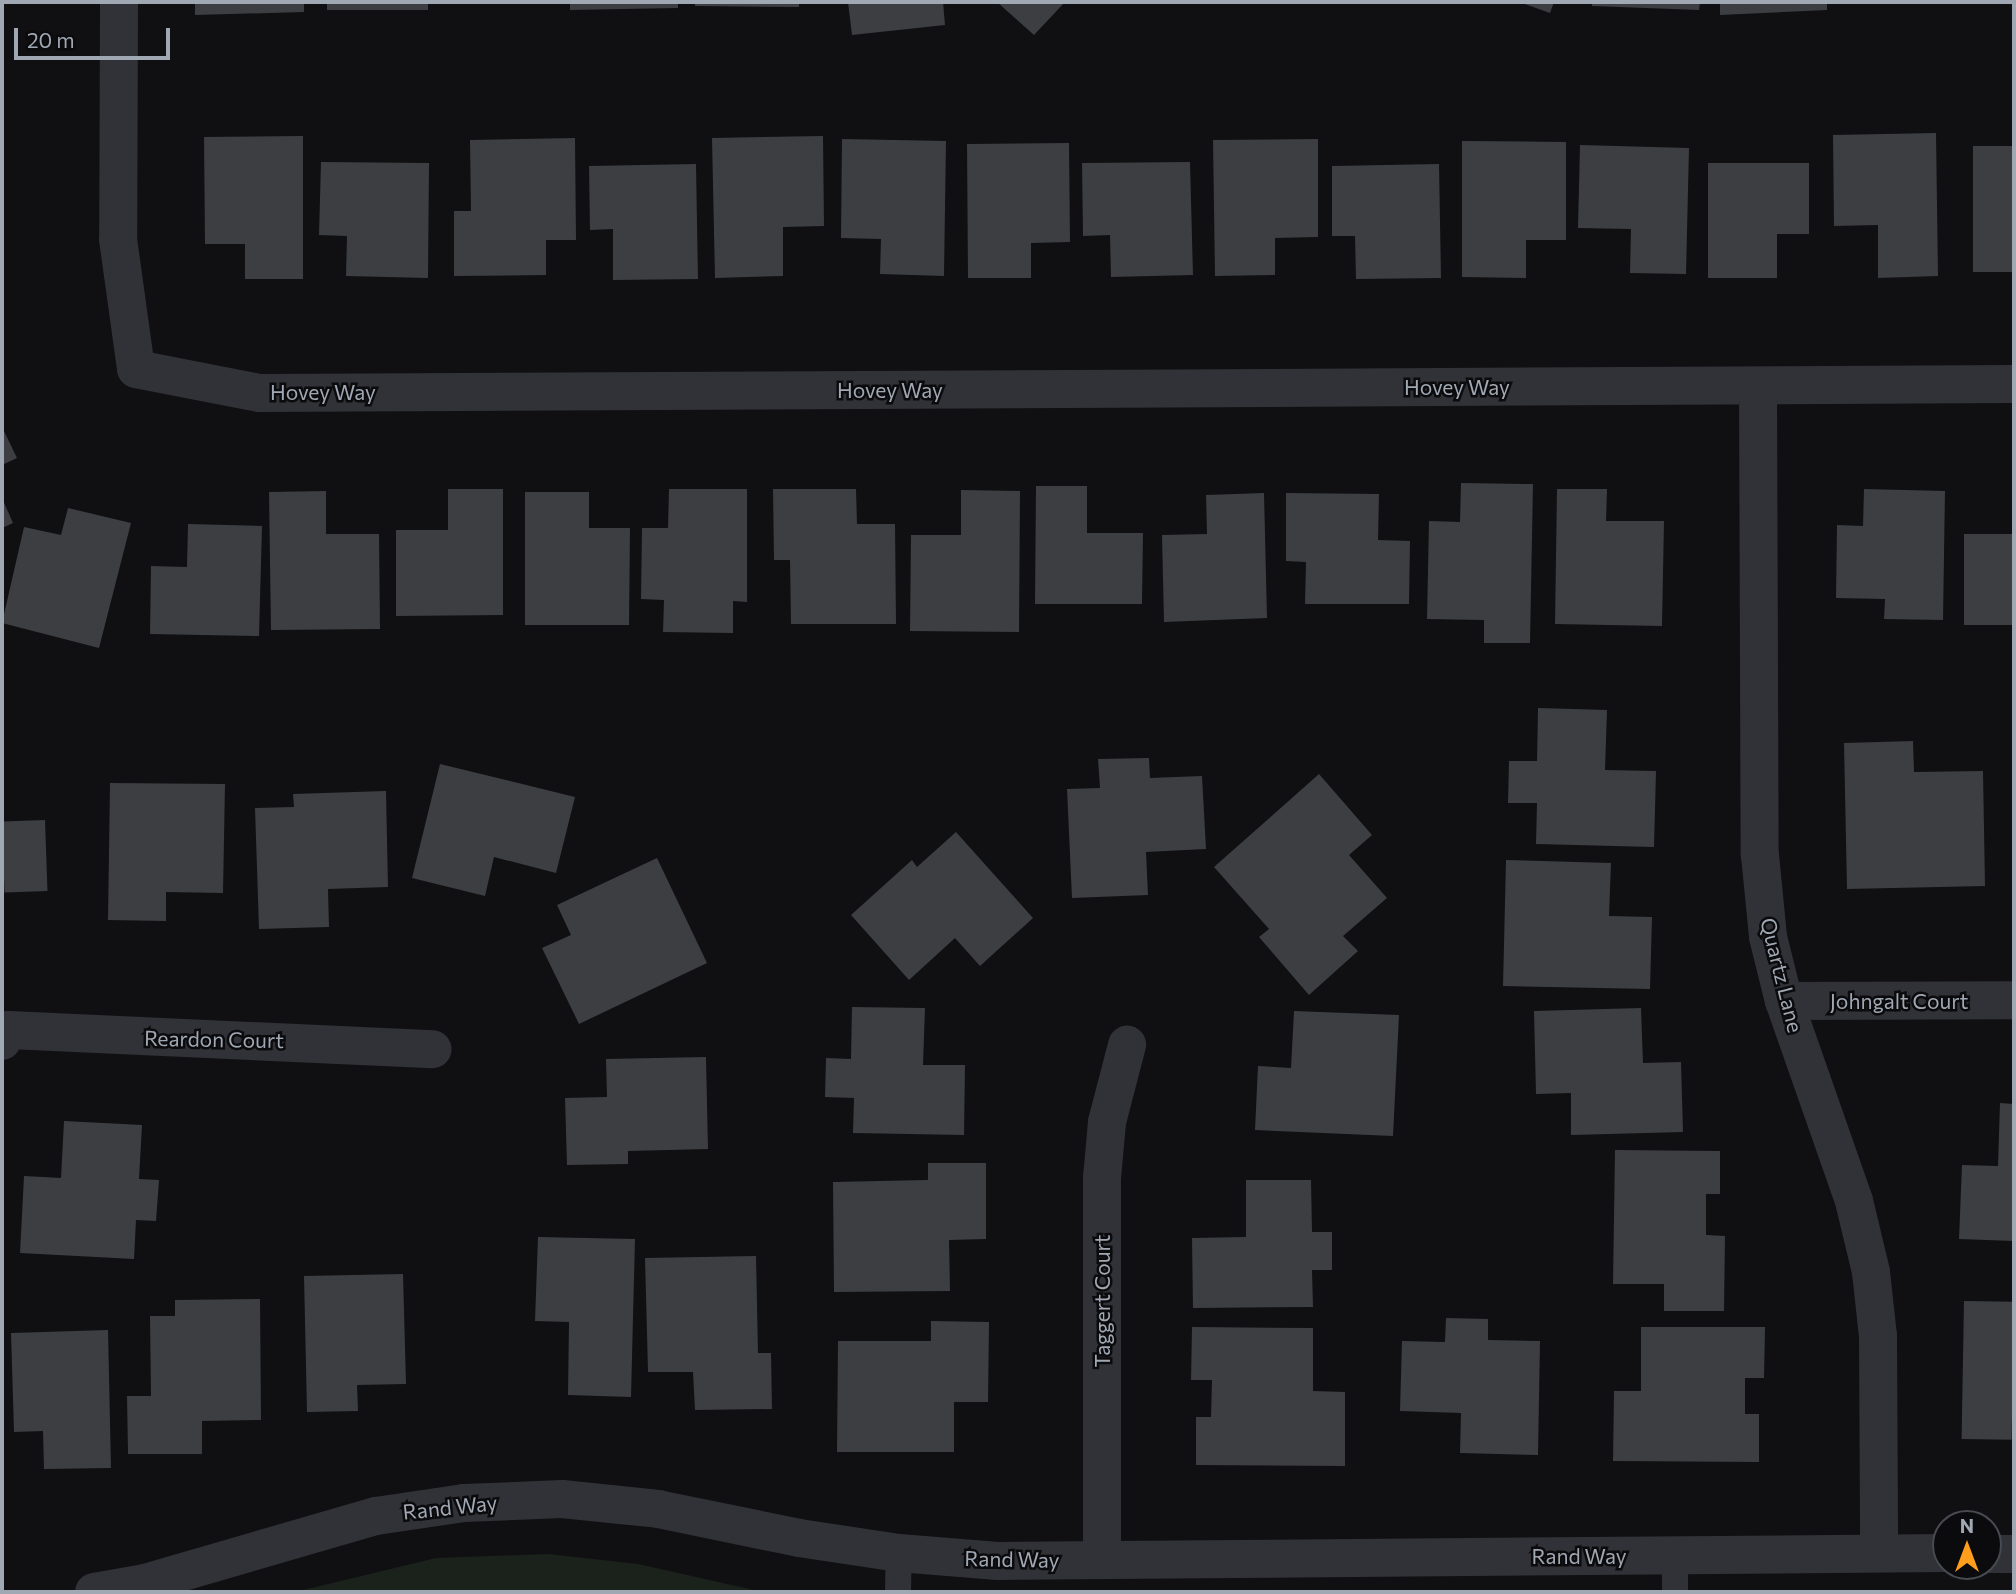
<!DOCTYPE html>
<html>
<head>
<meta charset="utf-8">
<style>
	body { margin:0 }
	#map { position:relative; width:2016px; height:1594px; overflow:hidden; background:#101012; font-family:Commissioner,sans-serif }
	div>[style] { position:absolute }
	.green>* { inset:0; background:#1a221b }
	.building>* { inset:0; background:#3c3e42; transform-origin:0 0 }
	.service>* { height:26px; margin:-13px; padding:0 13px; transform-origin:13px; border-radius:13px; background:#313237 }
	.minor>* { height:38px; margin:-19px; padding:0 19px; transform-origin:19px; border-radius:19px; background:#313237 }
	span { translate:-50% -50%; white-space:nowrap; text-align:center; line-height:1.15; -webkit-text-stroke:5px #0b0b0d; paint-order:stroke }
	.street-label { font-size:21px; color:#a0a8b4 }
	.frame { position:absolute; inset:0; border:4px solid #a0a8b4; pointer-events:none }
	.north { position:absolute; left:1932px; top:1510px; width:70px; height:70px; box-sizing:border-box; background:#0b0b0d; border:2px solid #474a50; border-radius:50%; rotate:0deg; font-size:19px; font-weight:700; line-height:28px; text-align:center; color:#a0a8b4 }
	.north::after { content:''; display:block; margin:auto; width:24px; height:32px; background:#fe9e1c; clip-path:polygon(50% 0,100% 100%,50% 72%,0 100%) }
	.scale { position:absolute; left:14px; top:28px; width:156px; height:32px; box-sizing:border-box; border:4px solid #a0a8b4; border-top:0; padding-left:9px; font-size:21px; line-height:24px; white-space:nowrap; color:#a0a8b4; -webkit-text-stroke:5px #0b0b0d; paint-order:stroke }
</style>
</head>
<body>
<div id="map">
	<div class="green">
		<div style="clip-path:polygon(548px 1554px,638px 1564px,763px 1592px,295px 1592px,436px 1558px)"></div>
	</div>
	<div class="building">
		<div style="clip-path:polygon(195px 2px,304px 2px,304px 12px,195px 15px)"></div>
		<div style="left:327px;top:2px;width:101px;height:8px"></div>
		<div style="clip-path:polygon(570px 2px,678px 2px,678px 8px,570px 10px)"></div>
		<div style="clip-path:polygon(695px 2px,799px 2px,799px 7px,695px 6px)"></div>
		<div style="clip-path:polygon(848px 2px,943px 2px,945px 25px,852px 35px)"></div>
		<div style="clip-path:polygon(997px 2px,1065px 2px,1034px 35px)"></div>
		<div style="clip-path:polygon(1519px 2px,1554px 2px,1550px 13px)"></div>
		<div style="clip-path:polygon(1592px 2px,1700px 2px,1699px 10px,1592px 6px)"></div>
		<div style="clip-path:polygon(1720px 2px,1827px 2px,1827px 10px,1720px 15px)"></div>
		<div style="clip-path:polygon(1936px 133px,1938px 276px,1878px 278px,1878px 225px,1834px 226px,1833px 135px)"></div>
		<div style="clip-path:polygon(303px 136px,303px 279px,245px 279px,245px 244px,205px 244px,204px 137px)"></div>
		<div style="clip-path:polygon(823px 136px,824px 226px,783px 227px,783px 276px,715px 278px,712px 138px)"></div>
		<div style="clip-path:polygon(575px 138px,576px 240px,546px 240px,546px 275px,454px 276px,454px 211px,471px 211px,470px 140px)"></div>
		<div style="clip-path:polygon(842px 139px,946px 141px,944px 276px,880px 274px,881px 239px,841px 238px)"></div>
		<div style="clip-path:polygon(1318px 139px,1318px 237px,1275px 238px,1275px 275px,1215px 276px,1213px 140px)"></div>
		<div style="clip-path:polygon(1462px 141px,1566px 142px,1566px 240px,1526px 240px,1526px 278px,1462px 277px)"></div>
		<div style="clip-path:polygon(1069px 143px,1070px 242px,1031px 243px,1031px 278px,968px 278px,967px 144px)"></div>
		<div style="clip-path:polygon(1580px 145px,1689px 148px,1686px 274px,1630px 273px,1631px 229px,1578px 228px)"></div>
		<div style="left:1973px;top:146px;width:41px;height:126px"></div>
		<div style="clip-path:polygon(321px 162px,429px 163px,428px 278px,346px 276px,347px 236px,319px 235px)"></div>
		<div style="clip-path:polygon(1190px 162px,1193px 275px,1111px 277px,1110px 235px,1083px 236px,1082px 163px)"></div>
		<div style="clip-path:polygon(1708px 163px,1809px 163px,1809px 234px,1777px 234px,1777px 278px,1708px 278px)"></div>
		<div style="clip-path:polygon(696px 164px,698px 279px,613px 280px,613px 229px,590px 230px,589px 166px)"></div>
		<div style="clip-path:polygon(1439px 164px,1441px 278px,1356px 279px,1355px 236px,1332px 236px,1332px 166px)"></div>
		<div style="clip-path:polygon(2px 427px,17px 458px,2px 465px)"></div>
		<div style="clip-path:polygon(1461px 483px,1533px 484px,1530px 643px,1484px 643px,1484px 620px,1427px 619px,1429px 521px,1460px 522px)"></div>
		<div style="clip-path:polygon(1036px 486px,1087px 486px,1087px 533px,1143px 533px,1142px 604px,1035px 604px)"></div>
		<div style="clip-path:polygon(448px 489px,503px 489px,503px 615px,396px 616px,396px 530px,448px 530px)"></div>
		<div style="clip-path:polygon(669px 489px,747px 489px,747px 602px,733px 601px,733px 633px,663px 632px,664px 600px,641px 599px,642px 528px,668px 528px)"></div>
		<div style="clip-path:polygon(773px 489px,856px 489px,857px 524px,895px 524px,896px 624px,791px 624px,790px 560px,774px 560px)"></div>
		<div style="clip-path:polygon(1557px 489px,1607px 489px,1606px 521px,1664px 521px,1662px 626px,1555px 624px)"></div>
		<div style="clip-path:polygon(1864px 489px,1945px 491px,1943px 620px,1884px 619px,1885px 599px,1836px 598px,1837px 525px,1863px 526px)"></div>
		<div style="clip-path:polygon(961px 490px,1020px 491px,1019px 632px,910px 631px,911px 535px,961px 535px)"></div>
		<div style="clip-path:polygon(326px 491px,326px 534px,379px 534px,380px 629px,271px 630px,269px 492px)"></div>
		<div style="clip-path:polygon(525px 492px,589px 492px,589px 528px,630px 528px,629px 625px,525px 625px)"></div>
		<div style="clip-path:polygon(1264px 493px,1267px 618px,1164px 622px,1162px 535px,1207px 534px,1206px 495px)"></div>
		<div style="clip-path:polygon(1286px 493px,1379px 494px,1378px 540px,1410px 541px,1409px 604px,1305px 604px,1306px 562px,1286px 561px)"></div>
		<div style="clip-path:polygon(2px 498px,13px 523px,2px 528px)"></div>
		<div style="clip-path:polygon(68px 508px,131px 523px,99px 648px,2px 623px,24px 527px,61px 535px)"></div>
		<div style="clip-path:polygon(188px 524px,262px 526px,259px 636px,150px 634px,151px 566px,187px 567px)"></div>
		<div style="left:1964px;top:534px;width:50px;height:91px"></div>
		<div style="clip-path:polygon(1538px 708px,1607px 710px,1605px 770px,1656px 771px,1654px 847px,1536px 844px,1537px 803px,1508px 803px,1509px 761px,1537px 761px)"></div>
		<div style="clip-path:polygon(1913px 741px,1914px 772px,1983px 771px,1985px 886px,1847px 889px,1844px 743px)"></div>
		<div style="clip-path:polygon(1149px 758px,1150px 778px,1202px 776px,1206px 849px,1146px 852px,1148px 895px,1072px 898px,1067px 789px,1100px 788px,1098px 759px)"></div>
		<div style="clip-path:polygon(440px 764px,575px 797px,556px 873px,494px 857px,485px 896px,412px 878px)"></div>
		<div style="clip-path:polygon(1319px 774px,1372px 835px,1349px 855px,1387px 898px,1343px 936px,1358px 951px,1309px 995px,1259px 937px,1269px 929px,1214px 867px)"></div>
		<div style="clip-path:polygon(110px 783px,225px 784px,223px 893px,166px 892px,166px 921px,108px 920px)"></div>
		<div style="clip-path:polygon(386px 791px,388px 887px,328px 889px,329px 927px,259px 929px,255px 808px,294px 807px,293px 794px)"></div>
		<div style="left:45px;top:820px;width:71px;height:43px;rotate:88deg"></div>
		<div style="clip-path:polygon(956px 832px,1033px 918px,980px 966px,955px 938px,909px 980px,851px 915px,912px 860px,917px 867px)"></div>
		<div style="clip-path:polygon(657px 858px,707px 963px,579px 1024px,542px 948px,571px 935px,557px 905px)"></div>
		<div style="clip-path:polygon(1506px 860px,1611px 863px,1609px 916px,1652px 917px,1650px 989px,1503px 986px)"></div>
		<div style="clip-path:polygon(852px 1007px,925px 1008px,923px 1065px,965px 1065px,964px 1135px,853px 1133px,854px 1098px,825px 1097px,826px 1058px,851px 1059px)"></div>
		<div style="clip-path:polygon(1641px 1008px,1643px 1063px,1681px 1062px,1683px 1132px,1571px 1135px,1571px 1093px,1536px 1094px,1534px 1011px)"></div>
		<div style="clip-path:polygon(1294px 1011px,1399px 1015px,1393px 1136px,1255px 1130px,1258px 1066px,1291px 1068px)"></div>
		<div style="clip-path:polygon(706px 1057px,708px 1149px,628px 1151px,628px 1164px,567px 1165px,565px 1098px,607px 1097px,606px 1059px)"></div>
		<div style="clip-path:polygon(2000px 1103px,2014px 1104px,2014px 1241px,1959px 1239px,1962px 1165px,1998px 1166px)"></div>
		<div style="clip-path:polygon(64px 1121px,142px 1125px,139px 1179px,159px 1180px,156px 1221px,136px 1220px,134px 1259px,20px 1253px,24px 1176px,61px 1178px)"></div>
		<div style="clip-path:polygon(1615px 1150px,1720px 1151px,1720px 1194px,1706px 1194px,1706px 1235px,1725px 1236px,1724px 1311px,1664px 1311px,1664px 1284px,1613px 1284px)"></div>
		<div style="clip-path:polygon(928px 1163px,986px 1163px,986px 1239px,949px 1240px,950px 1291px,834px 1292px,833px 1182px,928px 1180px)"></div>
		<div style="clip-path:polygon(1246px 1180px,1311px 1180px,1312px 1232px,1332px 1232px,1332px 1270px,1312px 1270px,1313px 1307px,1193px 1308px,1192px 1238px,1246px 1237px)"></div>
		<div style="clip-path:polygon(538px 1237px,635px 1239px,631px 1397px,568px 1395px,569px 1322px,535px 1321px)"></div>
		<div style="clip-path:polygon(756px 1256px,758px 1353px,771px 1353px,772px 1409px,695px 1410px,693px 1372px,648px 1372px,645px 1258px)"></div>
		<div style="clip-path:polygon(403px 1274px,406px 1384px,357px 1385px,358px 1411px,307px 1412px,304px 1276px)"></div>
		<div style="clip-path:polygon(260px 1299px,261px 1420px,202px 1421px,202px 1454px,128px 1454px,127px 1396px,151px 1396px,150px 1316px,175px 1316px,175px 1300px)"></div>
		<div style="left:1964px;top:1301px;width:50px;height:138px;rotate:1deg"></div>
		<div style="clip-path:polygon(1446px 1318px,1488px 1319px,1488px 1340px,1540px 1341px,1538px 1455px,1460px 1453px,1461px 1413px,1400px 1411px,1402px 1341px,1445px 1342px)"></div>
		<div style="clip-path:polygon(931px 1321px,989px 1322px,988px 1402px,954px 1402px,954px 1452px,837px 1452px,838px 1341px,931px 1341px)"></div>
		<div style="clip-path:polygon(1192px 1327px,1313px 1328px,1313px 1391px,1345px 1392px,1345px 1466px,1196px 1465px,1196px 1417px,1211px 1417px,1212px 1380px,1191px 1380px)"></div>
		<div style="clip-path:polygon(1641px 1327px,1765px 1327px,1764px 1378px,1745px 1378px,1745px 1414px,1759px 1414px,1759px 1462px,1613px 1461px,1614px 1391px,1641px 1391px)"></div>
		<div style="clip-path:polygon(108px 1330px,111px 1468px,44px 1469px,43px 1431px,14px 1432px,11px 1333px)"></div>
	</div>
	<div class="service">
		<div style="left:1675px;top:1555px;width:37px;rotate:90deg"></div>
		<div style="left:898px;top:1592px;width:39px;rotate:-89deg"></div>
	</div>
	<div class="minor">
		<div style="left:119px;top:2px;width:237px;rotate:90.2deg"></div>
		<div style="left:118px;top:239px;width:131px;rotate:82.1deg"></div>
		<div style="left:136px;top:369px;width:126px;rotate:11deg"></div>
		<div style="left:260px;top:393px;width:1754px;rotate:-0.29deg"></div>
		<div style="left:1758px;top:386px;width:469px;rotate:89.8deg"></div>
		<div style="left:1760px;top:855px;width:82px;rotate:84.4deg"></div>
		<div style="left:1768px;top:937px;width:66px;rotate:76deg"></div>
		<div style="left:1784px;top:1001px;width:212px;rotate:70.7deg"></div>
		<div style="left:1854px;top:1201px;width:73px;rotate:76.5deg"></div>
		<div style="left:1871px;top:1272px;width:64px;rotate:83.8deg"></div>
		<div style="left:1878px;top:1336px;width:217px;rotate:89.7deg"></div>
		<div style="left:1784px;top:1001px;width:230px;rotate:-0.2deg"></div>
		<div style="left:2px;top:1041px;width:13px;rotate:-58deg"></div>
		<div style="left:9px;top:1030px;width:424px;rotate:2.6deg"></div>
		<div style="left:1988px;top:1554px;width:26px"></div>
		<div style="left:1102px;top:1559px;width:381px;rotate:-90deg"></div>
		<div style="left:1102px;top:1178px;width:56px;rotate:-84.9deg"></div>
		<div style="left:1107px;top:1122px;width:80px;rotate:-75.4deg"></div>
		<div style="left:94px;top:1592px;width:52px;rotate:-10deg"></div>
		<div style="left:145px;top:1583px;width:241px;rotate:-16.2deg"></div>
		<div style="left:376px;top:1516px;width:89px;rotate:-8.4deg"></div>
		<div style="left:464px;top:1503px;width:98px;rotate:-2.3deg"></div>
		<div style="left:562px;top:1499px;width:97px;rotate:5.9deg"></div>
		<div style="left:658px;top:1509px;width:144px;rotate:11.6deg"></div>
		<div style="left:799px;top:1538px;width:101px;rotate:8.5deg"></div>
		<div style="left:899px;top:1553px;width:99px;rotate:4.6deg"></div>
		<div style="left:998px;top:1561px;width:948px;rotate:-0.48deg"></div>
	</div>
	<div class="street-label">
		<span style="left:1457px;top:387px">Hovey Way</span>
		<span style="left:890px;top:390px">Hovey Way</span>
		<span style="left:323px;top:392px">Hovey Way</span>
		<span style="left:1782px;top:975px;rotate:76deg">Quartz Lane</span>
		<span style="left:1899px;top:1001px">Johngalt Court</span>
		<span style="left:214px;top:1039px;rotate:1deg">Reardon Court</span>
		<span style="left:1102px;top:1301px;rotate:-90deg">Taggert Court</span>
		<span style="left:450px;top:1507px;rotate:-6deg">Rand Way</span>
		<span style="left:1579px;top:1556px">Rand Way</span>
		<span style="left:1012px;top:1559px;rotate:1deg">Rand Way</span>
	</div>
	<div class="frame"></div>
	<div class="north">N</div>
	<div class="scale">20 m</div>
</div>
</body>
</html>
